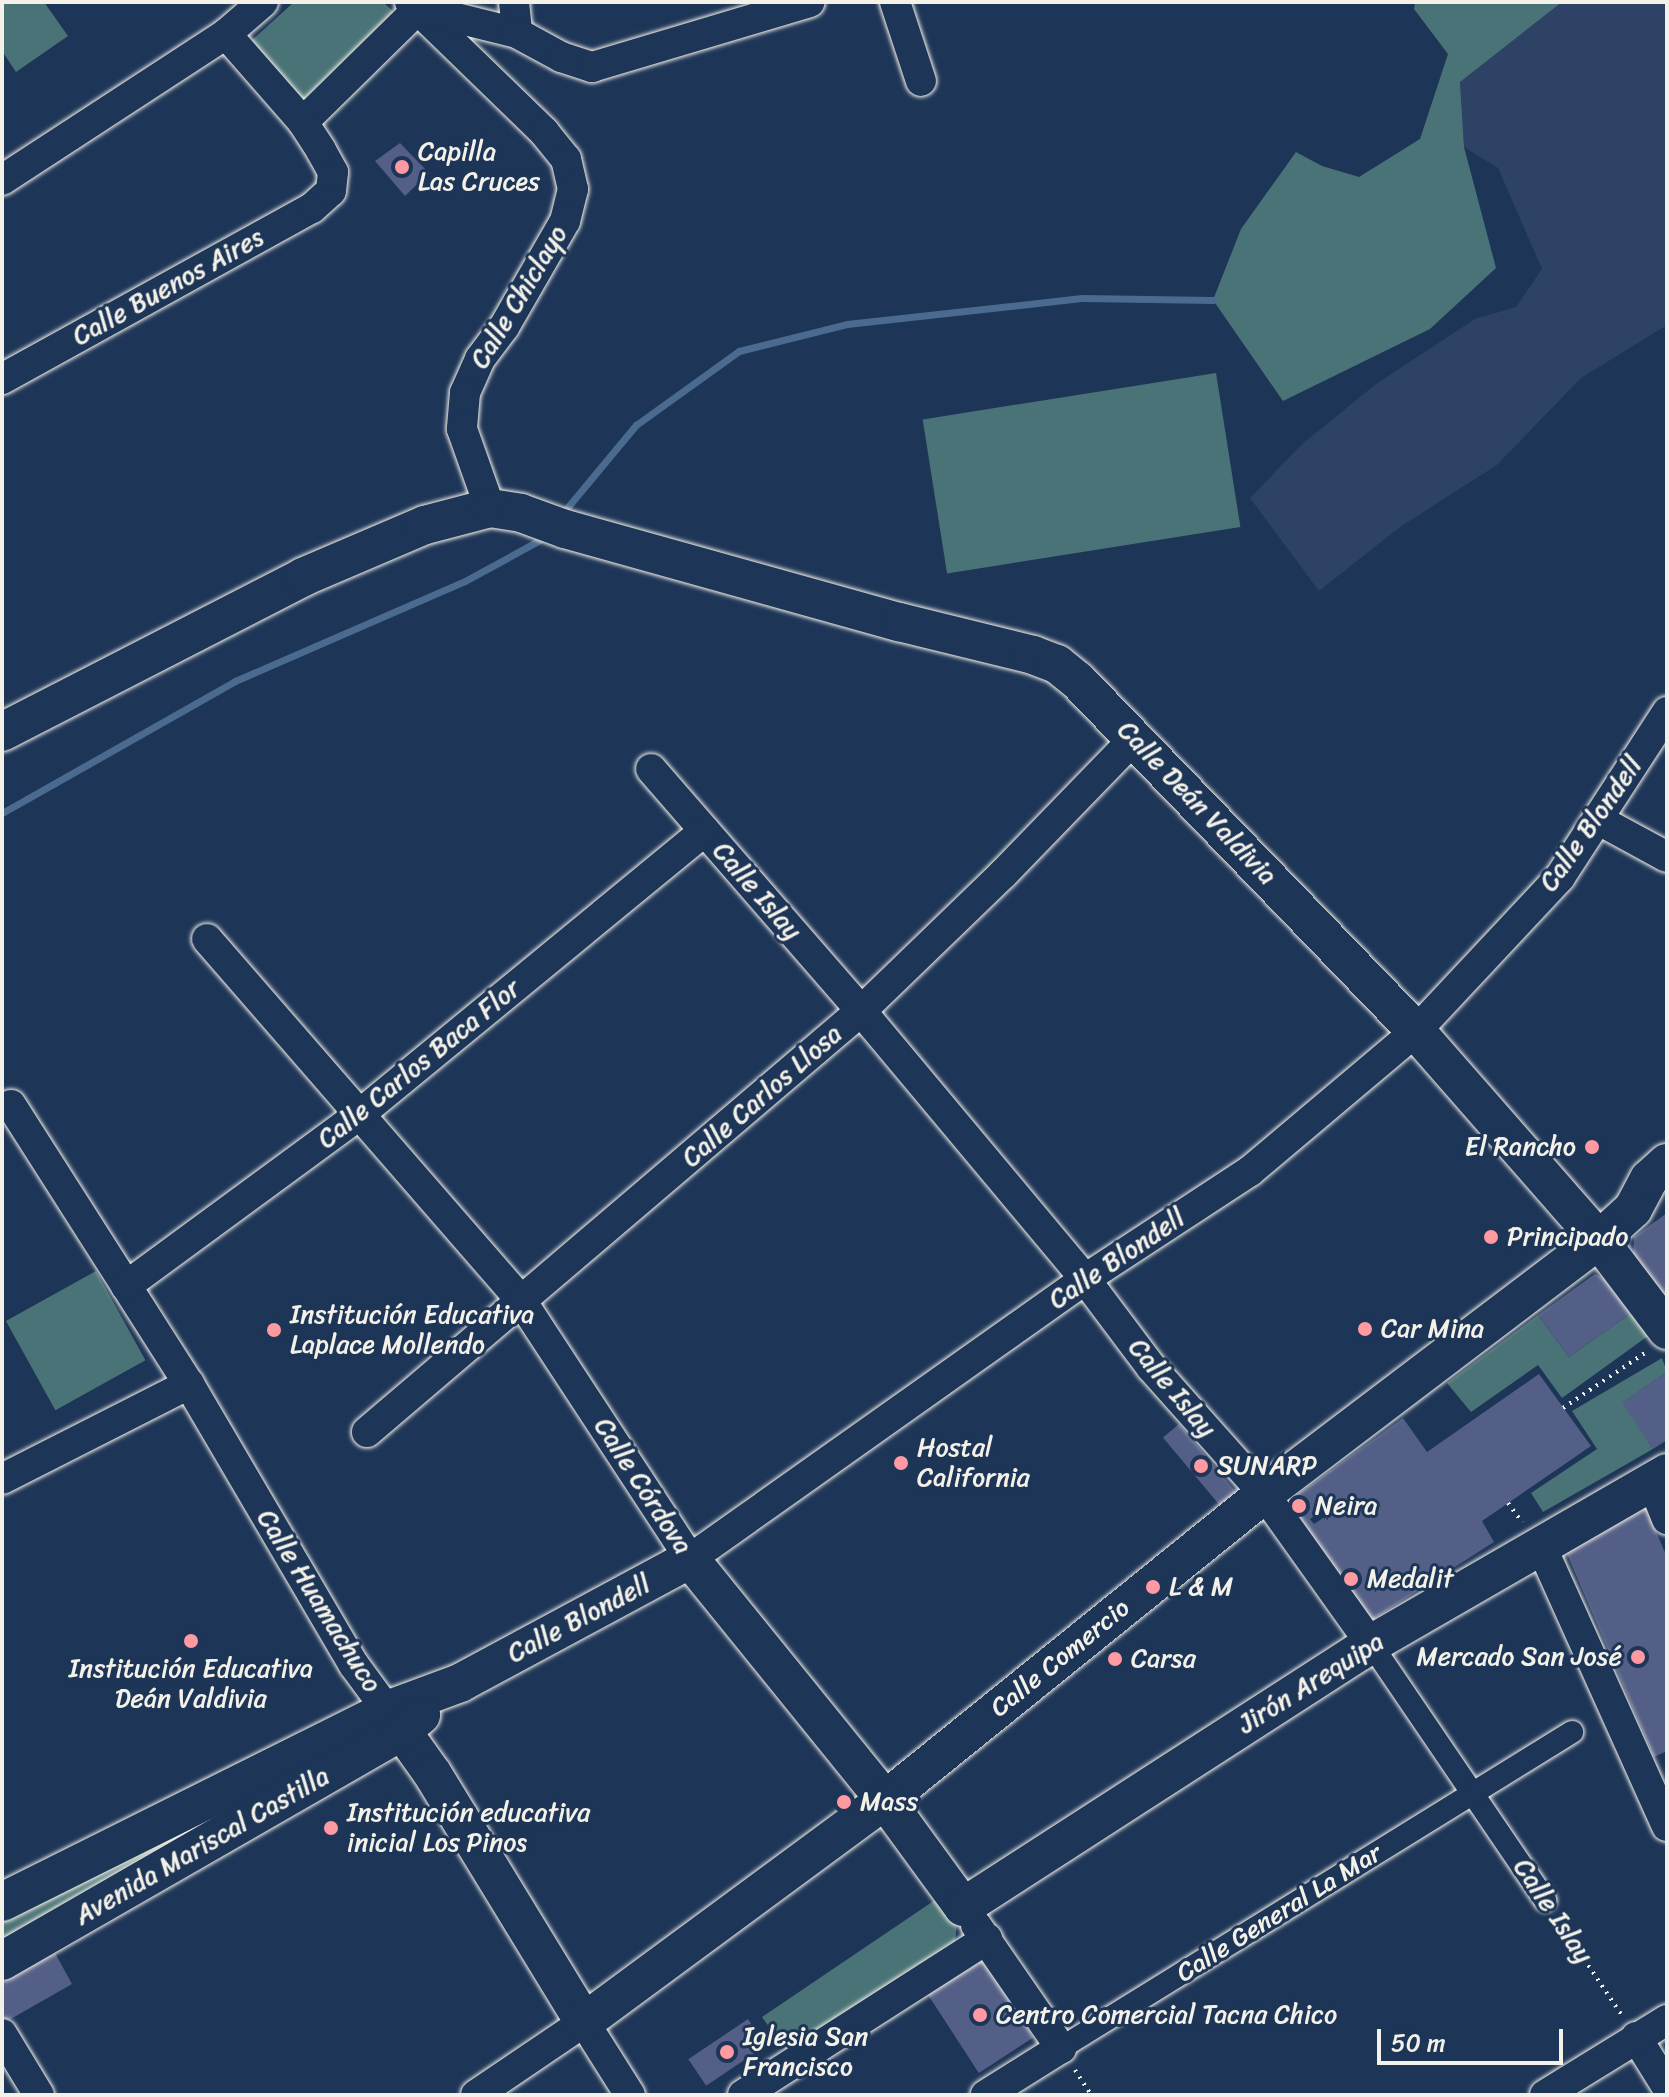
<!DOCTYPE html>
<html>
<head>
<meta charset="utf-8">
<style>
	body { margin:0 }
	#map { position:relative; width:1669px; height:2097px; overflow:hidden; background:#1d3557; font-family:Sriracha,sans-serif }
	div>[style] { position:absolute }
	.built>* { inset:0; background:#2d4265 }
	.green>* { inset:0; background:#4a7377; transform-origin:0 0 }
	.stream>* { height:7px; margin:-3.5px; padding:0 3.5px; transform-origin:3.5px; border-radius:3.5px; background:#4a6a8f }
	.building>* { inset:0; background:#535f86; transform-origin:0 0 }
	.path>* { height:4px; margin-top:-2px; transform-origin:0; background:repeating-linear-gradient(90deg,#f4f1e8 0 2px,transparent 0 8px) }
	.roads { filter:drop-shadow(0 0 2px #f4f1e8) drop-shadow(0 0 2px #f4f1e8) }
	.pedestrian>* { height:22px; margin:-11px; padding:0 11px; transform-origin:11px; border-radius:11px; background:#1d3557 }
	.minor>* { height:30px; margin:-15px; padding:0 15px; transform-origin:15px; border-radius:15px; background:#1d3557 }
	.tertiary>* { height:38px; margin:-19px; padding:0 19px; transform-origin:19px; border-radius:19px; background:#1d3557 }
	.dots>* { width:22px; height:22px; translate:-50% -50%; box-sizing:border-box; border:4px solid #1d3557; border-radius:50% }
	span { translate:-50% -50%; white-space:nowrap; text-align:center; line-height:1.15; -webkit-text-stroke:6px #1d3557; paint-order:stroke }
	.poi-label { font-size:26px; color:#f4f1e8 }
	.left { translate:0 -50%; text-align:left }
	.right { translate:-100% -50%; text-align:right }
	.street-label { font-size:26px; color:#f4f1e8 }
	.frame { position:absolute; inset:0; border:4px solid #f4f1e8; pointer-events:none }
	.scale { position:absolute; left:1377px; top:2029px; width:186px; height:36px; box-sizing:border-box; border:4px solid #f4f1e8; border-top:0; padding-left:10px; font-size:24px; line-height:28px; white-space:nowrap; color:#f4f1e8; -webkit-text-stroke:6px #1d3557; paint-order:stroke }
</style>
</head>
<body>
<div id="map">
	<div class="built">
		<div style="clip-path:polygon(1562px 2px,1667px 2px,1667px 325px,1581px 378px,1497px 465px,1400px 527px,1319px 591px,1250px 498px,1302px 444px,1376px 384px,1475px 319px,1516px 307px,1542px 269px,1498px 168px,1464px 147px,1460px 82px)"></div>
	</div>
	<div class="green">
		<div style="clip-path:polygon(2px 2px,44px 2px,68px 36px,16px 72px,2px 51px)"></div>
		<div style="clip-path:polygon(294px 2px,383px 2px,398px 16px,306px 107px,249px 43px)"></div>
		<div style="clip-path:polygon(1415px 2px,1562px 2px,1460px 82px,1464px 147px,1496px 268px,1430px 329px,1283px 401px,1213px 300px,1241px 229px,1296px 152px,1322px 166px,1359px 177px,1420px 139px,1448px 54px,1414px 9px)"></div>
		<div style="left:1216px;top:373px;width:156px;height:297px;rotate:81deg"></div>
		<div style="left:96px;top:1271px;width:102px;height:103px;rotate:61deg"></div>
		<div style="clip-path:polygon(1631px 1313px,1648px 1336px,1562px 1398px,1538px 1365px,1471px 1412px,1447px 1383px,1538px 1315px,1569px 1357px)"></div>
		<div style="clip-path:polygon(1662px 1358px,1667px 1372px,1623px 1402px,1653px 1449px,1543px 1512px,1531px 1493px,1597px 1449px,1572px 1411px)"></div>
		<div style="clip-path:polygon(335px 1749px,2px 1947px,2px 1913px)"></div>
		<div style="clip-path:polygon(938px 1898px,957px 1924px,955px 1941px,787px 2052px,762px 2017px)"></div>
	</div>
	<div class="stream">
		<div style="left:562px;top:514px;width:116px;rotate:-50.3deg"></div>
		<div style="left:636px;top:425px;width:127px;rotate:-35.7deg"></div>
		<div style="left:739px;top:351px;width:111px;rotate:-14deg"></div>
		<div style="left:847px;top:324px;width:236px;rotate:-6.3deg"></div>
		<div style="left:1082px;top:298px;width:131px;rotate:0.9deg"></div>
		<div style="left:2px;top:813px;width:268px;rotate:-29.5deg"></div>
		<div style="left:235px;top:681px;width:251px;rotate:-23.5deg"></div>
		<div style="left:465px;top:581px;width:85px;rotate:-28.7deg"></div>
		<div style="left:540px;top:540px;width:10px;rotate:-45deg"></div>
	</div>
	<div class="building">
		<div style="clip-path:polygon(400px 143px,429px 173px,405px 196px,375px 161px)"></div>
		<div style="clip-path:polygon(1667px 1213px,1667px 1302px,1633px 1257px,1634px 1237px)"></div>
		<div style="clip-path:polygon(1595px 1274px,1609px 1280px,1631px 1313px,1569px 1357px,1538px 1315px)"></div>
		<div style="clip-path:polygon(1667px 1372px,1667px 1440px,1653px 1449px,1622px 1402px)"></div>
		<div style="clip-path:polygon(evenodd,1539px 1374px,1591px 1446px,1482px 1521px,1494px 1542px,1370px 1621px,1288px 1507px,1290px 1500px,1403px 1418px,1427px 1452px,1539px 1374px,1325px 1509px,1329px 1514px,1314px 1524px,1310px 1519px,1325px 1509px)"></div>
		<div style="left:1179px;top:1424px;width:92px;height:21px;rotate:50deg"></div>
		<div style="clip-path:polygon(1644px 1504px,1667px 1557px,1667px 1751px,1654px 1757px,1565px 1549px)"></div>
		<div style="clip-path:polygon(55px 1953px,72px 1984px,2px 2024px,2px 1983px)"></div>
		<div style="left:981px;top:1957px;width:96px;height:65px;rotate:57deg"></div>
		<div style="left:748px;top:2019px;width:32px;height:72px;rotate:56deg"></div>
	</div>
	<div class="path">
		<div style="left:1563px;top:1408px;width:99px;rotate:-33.9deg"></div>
		<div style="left:1508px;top:1503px;width:24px;rotate:54deg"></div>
		<div style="left:1557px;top:1919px;width:115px;rotate:56deg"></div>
		<div style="left:1075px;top:2070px;width:30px;rotate:57deg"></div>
	</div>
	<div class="roads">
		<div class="pedestrian">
			<div style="left:1371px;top:1644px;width:310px;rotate:55.8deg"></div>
			<div style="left:1061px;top:2048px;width:601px;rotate:-31.73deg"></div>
		</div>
		<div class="minor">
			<div style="left:410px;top:2px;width:187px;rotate:44.1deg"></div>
			<div style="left:544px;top:132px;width:35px;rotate:51deg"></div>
			<div style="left:566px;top:159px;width:31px;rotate:77deg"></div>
			<div style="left:573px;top:189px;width:33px;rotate:104deg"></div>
			<div style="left:565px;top:221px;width:122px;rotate:119.9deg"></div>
			<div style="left:504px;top:327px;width:40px;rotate:127deg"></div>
			<div style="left:480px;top:359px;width:37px;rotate:114deg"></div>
			<div style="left:465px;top:393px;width:36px;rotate:95deg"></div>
			<div style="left:462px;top:429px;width:84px;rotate:70.5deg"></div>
			<div style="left:514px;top:2px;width:31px;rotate:84deg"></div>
			<div style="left:895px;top:2px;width:83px;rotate:71.8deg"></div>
			<div style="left:420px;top:9px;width:100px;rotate:13.9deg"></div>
			<div style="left:517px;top:33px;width:50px;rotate:28.6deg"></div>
			<div style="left:561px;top:57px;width:33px;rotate:18deg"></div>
			<div style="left:592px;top:67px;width:227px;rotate:-16.6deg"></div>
			<div style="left:303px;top:122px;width:161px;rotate:-44.5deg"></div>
			<div style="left:2px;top:180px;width:267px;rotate:-33.1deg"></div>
			<div style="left:226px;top:34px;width:49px;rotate:-40.9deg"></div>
			<div style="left:2px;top:379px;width:354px;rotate:-28.9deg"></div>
			<div style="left:312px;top:208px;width:25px;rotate:-42deg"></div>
			<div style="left:331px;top:191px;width:19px;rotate:-84deg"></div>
			<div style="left:333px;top:172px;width:25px;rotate:-119deg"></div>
			<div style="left:321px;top:150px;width:33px;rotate:-123deg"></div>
			<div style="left:303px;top:122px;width:117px;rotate:-131.2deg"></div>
			<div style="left:651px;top:769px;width:320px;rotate:49deg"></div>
			<div style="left:861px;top:1011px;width:349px;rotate:50.1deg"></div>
			<div style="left:1085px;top:1279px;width:110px;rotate:53.1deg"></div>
			<div style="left:1151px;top:1367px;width:170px;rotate:48.3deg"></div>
			<div style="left:1264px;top:1494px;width:184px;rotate:54.5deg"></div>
			<div style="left:1599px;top:820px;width:77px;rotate:28.6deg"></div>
			<div style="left:207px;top:939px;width:481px;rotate:49deg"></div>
			<div style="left:522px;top:1302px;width:307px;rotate:56.8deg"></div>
			<div style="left:690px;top:1559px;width:484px;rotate:-35.3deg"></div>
			<div style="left:1085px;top:1279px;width:197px;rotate:-33.2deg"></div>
			<div style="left:1250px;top:1171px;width:217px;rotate:-40.1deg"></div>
			<div style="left:1416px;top:1031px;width:211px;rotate:-46.9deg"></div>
			<div style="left:1560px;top:877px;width:197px;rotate:-57deg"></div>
			<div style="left:11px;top:1105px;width:331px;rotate:57.5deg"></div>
			<div style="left:189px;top:1384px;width:326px;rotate:59.6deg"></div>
			<div style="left:354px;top:1665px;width:56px;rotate:53.7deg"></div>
			<div style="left:126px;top:1286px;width:290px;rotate:-36.3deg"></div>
			<div style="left:360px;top:1114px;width:446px;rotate:-39.4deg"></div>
			<div style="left:367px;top:1432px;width:649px;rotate:-40.44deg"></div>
			<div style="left:861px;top:1011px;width:197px;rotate:-44deg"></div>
			<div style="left:1003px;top:874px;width:190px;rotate:-45.9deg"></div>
			<div style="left:2px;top:1479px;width:210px;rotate:-26.9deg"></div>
			<div style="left:1652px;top:1482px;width:40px;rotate:68deg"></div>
			<div style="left:1541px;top:1546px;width:307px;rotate:65.8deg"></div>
			<div style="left:976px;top:1925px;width:150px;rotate:55.4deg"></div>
			<div style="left:1061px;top:2048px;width:89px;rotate:147.9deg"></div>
			<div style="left:2px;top:2034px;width:71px;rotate:58.8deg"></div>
			<div style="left:1636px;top:2037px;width:59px;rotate:58.2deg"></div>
			<div style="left:476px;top:2095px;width:130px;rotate:-34.1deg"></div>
			<div style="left:584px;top:2022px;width:86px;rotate:57.8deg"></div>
			<div style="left:743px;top:2095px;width:290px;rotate:-32.6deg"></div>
			<div style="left:1545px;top:2095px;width:143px;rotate:-31.6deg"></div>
		</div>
		<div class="tertiary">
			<div style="left:2px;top:732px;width:339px;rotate:-27.2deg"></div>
			<div style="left:303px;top:577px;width:133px;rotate:-23.1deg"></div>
			<div style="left:425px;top:525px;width:67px;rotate:-14.7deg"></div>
			<div style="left:490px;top:508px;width:31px;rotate:9deg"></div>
			<div style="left:521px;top:513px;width:47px;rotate:20deg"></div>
			<div style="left:565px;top:529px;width:347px;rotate:15.6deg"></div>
			<div style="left:899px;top:622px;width:138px;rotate:13.8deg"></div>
			<div style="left:1033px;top:655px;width:26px;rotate:21deg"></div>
			<div style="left:1057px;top:664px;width:27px;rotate:39deg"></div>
			<div style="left:1078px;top:681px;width:487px;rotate:46deg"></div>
			<div style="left:1416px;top:1031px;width:278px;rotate:48.8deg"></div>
			<div style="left:1599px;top:1240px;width:113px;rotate:52.9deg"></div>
			<div style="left:387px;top:1710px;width:77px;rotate:54.5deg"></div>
			<div style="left:432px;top:1773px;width:292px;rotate:58.6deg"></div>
			<div style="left:584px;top:2022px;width:374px;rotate:-36.4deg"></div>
			<div style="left:885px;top:1800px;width:487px;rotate:-38.9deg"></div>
			<div style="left:1264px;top:1494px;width:420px;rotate:-37.2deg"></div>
			<div style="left:1599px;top:1240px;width:46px;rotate:-42.4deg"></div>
			<div style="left:1633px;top:1209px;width:34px;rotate:-62deg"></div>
			<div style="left:1649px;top:1179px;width:24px;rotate:-42deg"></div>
			<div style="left:2px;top:1902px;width:430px;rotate:-26.5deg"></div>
			<div style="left:387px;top:1710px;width:78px;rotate:-20.3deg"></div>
			<div style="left:460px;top:1683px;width:261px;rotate:-28.3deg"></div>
			<div style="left:690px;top:1559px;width:310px;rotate:51deg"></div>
			<div style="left:885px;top:1800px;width:132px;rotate:53.9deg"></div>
			<div style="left:963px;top:1907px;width:485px;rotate:-32.8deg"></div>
			<div style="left:1371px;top:1644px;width:342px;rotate:-30deg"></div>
			<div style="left:2px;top:1961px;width:461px;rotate:-29.9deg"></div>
			<div style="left:402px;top:1731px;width:25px;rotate:-40deg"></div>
		</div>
	</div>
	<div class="dots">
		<div style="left:402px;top:167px;background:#ff9aa2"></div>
		<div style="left:1592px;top:1147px;background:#ff9aa2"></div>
		<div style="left:1491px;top:1237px;background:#ff9aa2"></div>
		<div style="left:1365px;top:1329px;background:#ff9aa2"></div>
		<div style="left:274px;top:1330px;background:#ff9aa2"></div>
		<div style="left:901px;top:1463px;background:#ff9aa2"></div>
		<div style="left:1201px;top:1466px;background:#ff9aa2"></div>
		<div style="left:1299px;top:1506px;background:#ff9aa2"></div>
		<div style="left:1351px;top:1579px;background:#ff9aa2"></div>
		<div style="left:1153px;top:1587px;background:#ff9aa2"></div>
		<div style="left:191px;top:1641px;background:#ff9aa2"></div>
		<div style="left:1638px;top:1657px;background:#ff9aa2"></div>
		<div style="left:1115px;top:1659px;background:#ff9aa2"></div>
		<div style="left:844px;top:1802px;background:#ff9aa2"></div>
		<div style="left:331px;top:1828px;background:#ff9aa2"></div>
		<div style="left:980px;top:2015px;background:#ff9aa2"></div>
		<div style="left:727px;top:2052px;background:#ff9aa2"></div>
	</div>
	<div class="poi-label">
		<span class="left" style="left:418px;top:167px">Capilla<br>Las Cruces</span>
		<span class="right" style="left:1576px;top:1147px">El Rancho</span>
		<span class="left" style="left:1507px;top:1237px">Principado</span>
		<span class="left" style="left:290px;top:1330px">Institución Educativa<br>Laplace Mollendo</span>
		<span class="left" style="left:1381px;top:1329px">Car Mina</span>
		<span class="left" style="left:917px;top:1463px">Hostal<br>California</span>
		<span class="left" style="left:1217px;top:1466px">SUNARP</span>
		<span class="left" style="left:1315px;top:1506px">Neira</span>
		<span class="left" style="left:1367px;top:1579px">Medalit</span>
		<span class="left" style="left:1169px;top:1587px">L &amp; M</span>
		<span class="right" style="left:1622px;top:1657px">Mercado San José</span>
		<span class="left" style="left:1131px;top:1659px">Carsa</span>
		<span style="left:191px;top:1684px">Institución Educativa<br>Deán Valdivia</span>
		<span class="left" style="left:860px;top:1802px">Mass</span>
		<span class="left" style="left:347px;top:1828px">Institución educativa<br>inicial Los Pinos</span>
		<span class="left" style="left:996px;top:2015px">Centro Comercial Tacna Chico</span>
		<span class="left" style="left:743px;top:2052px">Iglesia San<br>Francisco</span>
	</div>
	<div class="street-label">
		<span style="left:168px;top:287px;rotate:-29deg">Calle Buenos Aires</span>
		<span style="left:519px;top:297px;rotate:-59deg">Calle Chiclayo</span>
		<span style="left:1197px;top:803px;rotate:46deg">Calle Deán Valdivia</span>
		<span style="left:1591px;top:824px;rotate:-55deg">Calle Blondell</span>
		<span style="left:757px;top:891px;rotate:49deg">Calle Islay</span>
		<span style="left:419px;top:1064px;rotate:-39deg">Calle Carlos Baca Flor</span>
		<span style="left:762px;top:1096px;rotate:-41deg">Calle Carlos Llosa</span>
		<span style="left:1117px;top:1259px;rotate:-34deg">Calle Blondell</span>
		<span style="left:1172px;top:1388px;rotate:50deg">Calle Islay</span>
		<span style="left:643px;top:1486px;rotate:57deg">Calle Córdova</span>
		<span style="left:319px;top:1601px;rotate:58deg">Calle Huamachuco</span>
		<span style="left:579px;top:1619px;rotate:-28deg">Calle Blondell</span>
		<span style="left:1060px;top:1658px;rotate:-39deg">Calle Comercio</span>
		<span style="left:1311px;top:1683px;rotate:-32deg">Jirón Arequipa</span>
		<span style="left:202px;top:1846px;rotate:-30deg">Avenida Mariscal Castilla</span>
		<span style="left:1553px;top:1911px;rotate:56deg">Calle Islay</span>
		<span style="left:1279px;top:1913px;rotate:-32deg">Calle General La Mar</span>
	</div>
	<div class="frame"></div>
	<div class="scale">50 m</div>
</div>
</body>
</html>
